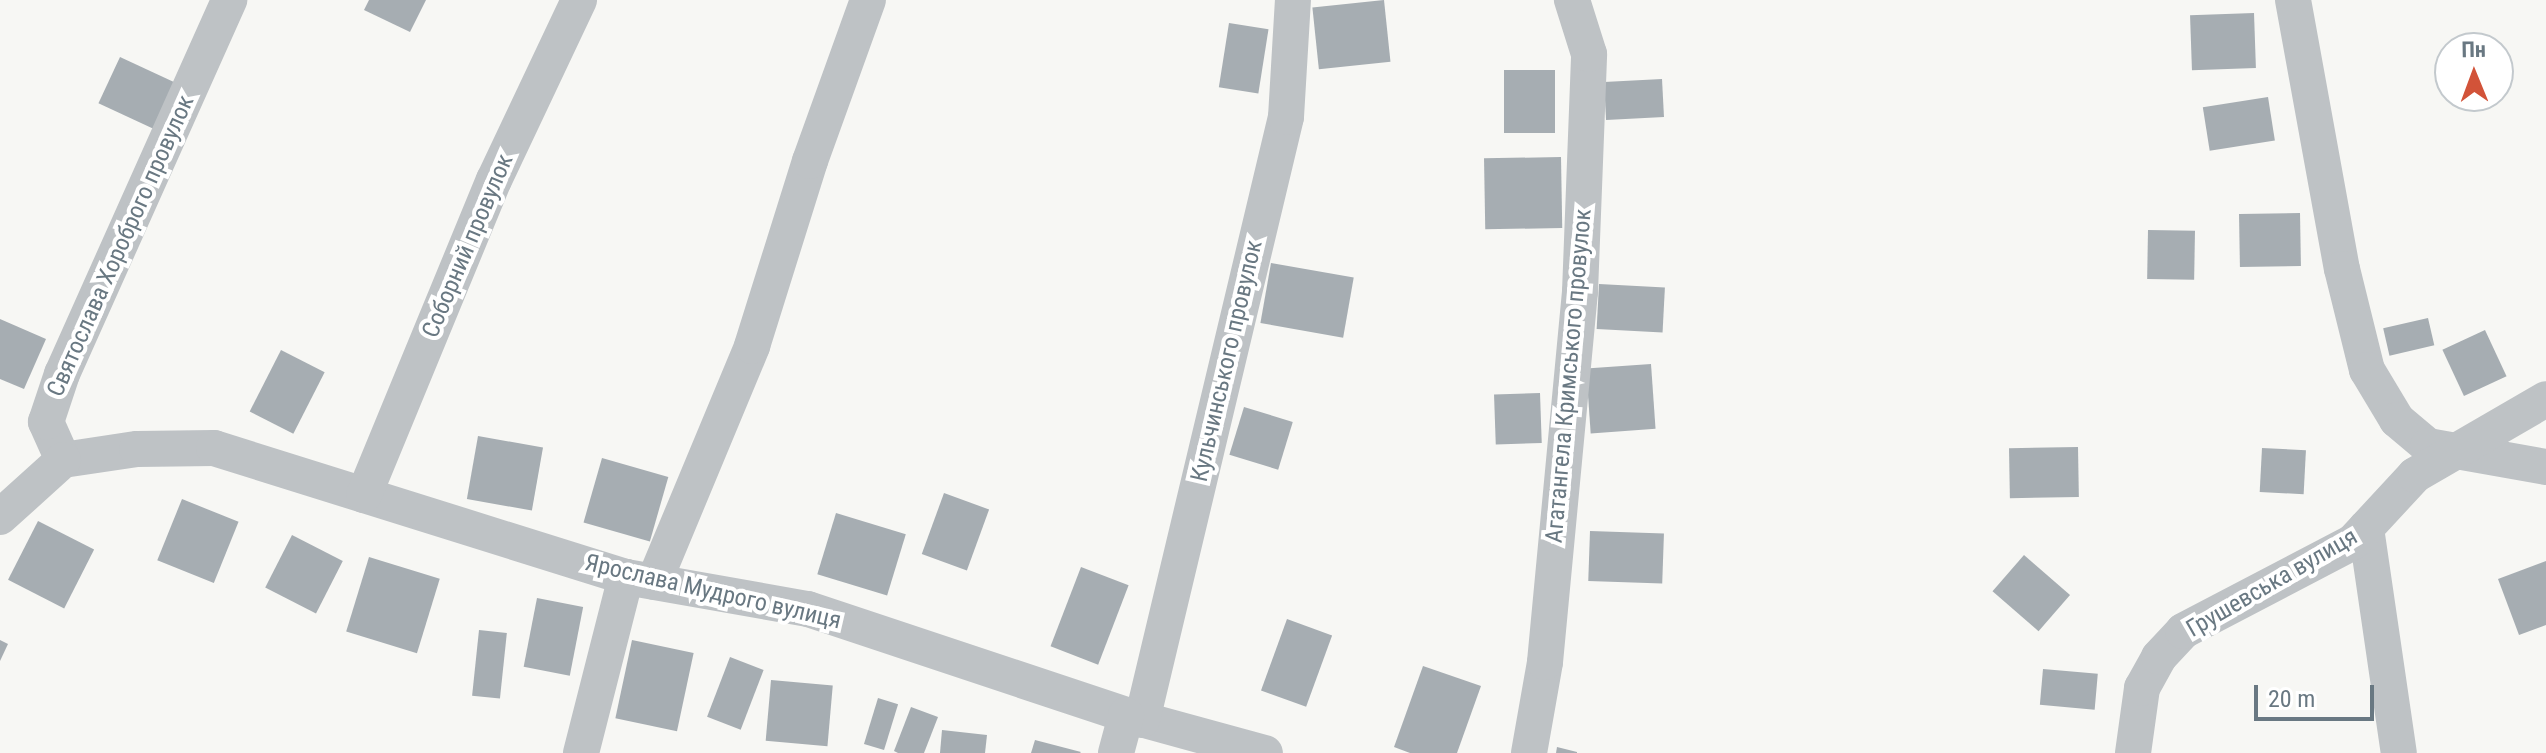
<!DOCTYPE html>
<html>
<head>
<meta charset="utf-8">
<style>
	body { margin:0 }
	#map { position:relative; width:2546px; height:753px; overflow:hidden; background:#f7f7f4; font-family:"Roboto Condensed",sans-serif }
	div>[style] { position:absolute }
	.building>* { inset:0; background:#a6adb2; transform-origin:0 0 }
	.street>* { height:36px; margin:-18px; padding:0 18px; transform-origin:18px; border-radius:18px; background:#bec2c5 }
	span { translate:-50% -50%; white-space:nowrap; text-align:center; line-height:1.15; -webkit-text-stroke:8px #fff; paint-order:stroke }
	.street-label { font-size:24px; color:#697882 }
	.north { position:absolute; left:2434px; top:32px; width:80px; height:80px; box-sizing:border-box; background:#fff; border:2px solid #c3c9cd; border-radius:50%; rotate:359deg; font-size:22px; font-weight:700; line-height:32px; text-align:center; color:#697882 }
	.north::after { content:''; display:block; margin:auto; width:28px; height:36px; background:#d25339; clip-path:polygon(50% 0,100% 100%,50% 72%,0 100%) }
	.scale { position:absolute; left:2254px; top:685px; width:120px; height:36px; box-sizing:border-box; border:4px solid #697882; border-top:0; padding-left:10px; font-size:24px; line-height:28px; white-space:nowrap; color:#697882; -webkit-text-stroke:6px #fff; paint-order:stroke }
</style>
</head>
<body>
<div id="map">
	<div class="building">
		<div style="clip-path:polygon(369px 0,426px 0,410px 32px,364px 10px)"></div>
		<div style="left:1384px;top:0;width:62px;height:72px;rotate:84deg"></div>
		<div style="left:2254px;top:13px;width:55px;height:64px;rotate:88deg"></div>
		<div style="left:1229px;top:23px;width:40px;height:65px;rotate:9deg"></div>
		<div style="left:120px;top:57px;width:60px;height:51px;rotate:25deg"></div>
		<div style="left:1504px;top:70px;width:51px;height:63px"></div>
		<div style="left:1662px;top:79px;width:38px;height:58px;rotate:87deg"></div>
		<div style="left:2268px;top:97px;width:44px;height:66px;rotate:81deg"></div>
		<div style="left:1561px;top:157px;width:71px;height:77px;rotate:89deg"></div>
		<div style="left:2300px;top:213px;width:53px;height:61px;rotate:89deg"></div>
		<div style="left:2148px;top:230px;width:47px;height:49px;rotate:1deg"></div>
		<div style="left:1271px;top:263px;width:84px;height:61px;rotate:10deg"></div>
		<div style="left:1599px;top:284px;width:66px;height:45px;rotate:3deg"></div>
		<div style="left:2428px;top:318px;width:28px;height:46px;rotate:77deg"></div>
		<div style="clip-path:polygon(0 319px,46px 339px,24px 389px,0 379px)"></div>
		<div style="left:2485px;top:330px;width:51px;height:47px;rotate:65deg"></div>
		<div style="left:281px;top:350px;width:49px;height:69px;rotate:27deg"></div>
		<div style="left:1651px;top:364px;width:65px;height:65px;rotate:86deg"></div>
		<div style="left:1540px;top:393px;width:50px;height:46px;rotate:88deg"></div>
		<div style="left:1244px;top:407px;width:51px;height:50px;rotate:17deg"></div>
		<div style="left:478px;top:436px;width:66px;height:64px;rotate:10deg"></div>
		<div style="left:2078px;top:447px;width:50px;height:69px;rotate:89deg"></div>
		<div style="left:2262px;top:448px;width:44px;height:44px;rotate:3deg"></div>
		<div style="left:602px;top:458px;width:69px;height:67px;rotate:16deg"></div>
		<div style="left:944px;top:493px;width:48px;height:65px;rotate:20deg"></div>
		<div style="left:182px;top:499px;width:61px;height:66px;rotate:22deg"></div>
		<div style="left:836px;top:513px;width:73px;height:64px;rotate:17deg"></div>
		<div style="left:38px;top:521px;width:63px;height:66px;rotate:27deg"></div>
		<div style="left:1590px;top:531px;width:74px;height:50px;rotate:2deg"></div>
		<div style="left:292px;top:535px;width:57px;height:59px;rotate:27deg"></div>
		<div style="left:2024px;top:555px;width:61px;height:48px;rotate:41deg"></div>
		<div style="left:369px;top:557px;width:74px;height:78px;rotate:17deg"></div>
		<div style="clip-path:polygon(2546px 561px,2546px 625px,2519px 635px,2498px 579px)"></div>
		<div style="left:1081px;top:567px;width:51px;height:85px;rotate:21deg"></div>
		<div style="left:537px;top:598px;width:47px;height:70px;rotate:11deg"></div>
		<div style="left:1287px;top:619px;width:48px;height:76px;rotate:20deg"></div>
		<div style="left:479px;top:630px;width:28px;height:66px;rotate:6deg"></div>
		<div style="clip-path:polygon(0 640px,8px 644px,0 661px)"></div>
		<div style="left:632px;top:640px;width:63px;height:80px;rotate:12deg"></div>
		<div style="left:730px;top:657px;width:36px;height:64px;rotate:21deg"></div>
		<div style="clip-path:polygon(1423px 666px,1481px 686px,1457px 753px,1410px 753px,1394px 747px)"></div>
		<div style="left:2043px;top:669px;width:55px;height:36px;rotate:5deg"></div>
		<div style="left:771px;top:680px;width:62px;height:61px;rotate:5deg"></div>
		<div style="left:878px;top:698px;width:21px;height:48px;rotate:17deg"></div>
		<div style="clip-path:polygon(911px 707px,938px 717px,924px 753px,898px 753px,894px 751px)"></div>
		<div style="clip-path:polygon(942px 730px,987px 735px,985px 753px,940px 753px)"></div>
		<div style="clip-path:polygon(1035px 740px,1081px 752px,1080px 753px,1031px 753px)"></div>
		<div style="clip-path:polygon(1557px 747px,1577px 752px,1577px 753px,1556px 753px)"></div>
	</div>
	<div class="street">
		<div style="left:2293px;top:0;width:273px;rotate:79.7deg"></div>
		<div style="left:2342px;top:269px;width:104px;rotate:76.1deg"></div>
		<div style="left:2367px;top:370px;width:58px;rotate:59deg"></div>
		<div style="left:2397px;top:420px;width:40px;rotate:40deg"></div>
		<div style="left:2428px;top:446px;width:120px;rotate:10.1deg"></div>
		<div style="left:63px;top:460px;width:75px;rotate:-8.5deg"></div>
		<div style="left:137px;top:449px;width:77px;rotate:-0.7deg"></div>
		<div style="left:214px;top:448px;width:432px;rotate:17.4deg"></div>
		<div style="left:626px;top:577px;width:185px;rotate:10deg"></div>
		<div style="left:808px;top:609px;width:335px;rotate:18.4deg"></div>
		<div style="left:1126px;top:715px;width:144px;rotate:15.3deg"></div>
		<div style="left:63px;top:460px;width:42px;rotate:-114.1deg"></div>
		<div style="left:46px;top:422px;width:51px;rotate:-71.6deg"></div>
		<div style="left:62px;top:374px;width:410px;rotate:-65.9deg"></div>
		<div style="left:364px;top:495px;width:341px;rotate:-67.6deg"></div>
		<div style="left:494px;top:180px;width:199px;rotate:-64.7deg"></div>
		<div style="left:0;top:517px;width:85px;rotate:-42.1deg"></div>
		<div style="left:2366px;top:528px;width:227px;rotate:81.7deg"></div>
		<div style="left:654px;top:582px;width:256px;rotate:-67.4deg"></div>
		<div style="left:752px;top:346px;width:194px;rotate:-72.6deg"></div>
		<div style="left:810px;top:161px;width:171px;rotate:-70.2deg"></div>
		<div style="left:1142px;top:720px;width:620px;rotate:-76.57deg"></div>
		<div style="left:1286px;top:117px;width:117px;rotate:-86.6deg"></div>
		<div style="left:581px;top:753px;width:182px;rotate:-75.7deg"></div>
		<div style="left:1116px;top:753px;width:39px;rotate:-75deg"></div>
		<div style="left:1529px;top:753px;width:92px;rotate:-80deg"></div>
		<div style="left:1545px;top:662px;width:372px;rotate:-84.6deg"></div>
		<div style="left:1580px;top:292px;width:238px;rotate:-87.8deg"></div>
		<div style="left:1589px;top:54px;width:57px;rotate:-107.5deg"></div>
		<div style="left:2133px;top:753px;width:66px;rotate:-82.1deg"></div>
		<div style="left:2142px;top:688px;width:35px;rotate:-61deg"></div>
		<div style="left:2159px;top:657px;width:35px;rotate:-47deg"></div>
		<div style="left:2183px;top:631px;width:192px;rotate:-27.6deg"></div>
		<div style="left:2353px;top:542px;width:91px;rotate:-47.2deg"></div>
		<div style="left:2415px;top:475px;width:151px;rotate:-30.1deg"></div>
	</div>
	<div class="street-label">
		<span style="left:121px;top:246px;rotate:-66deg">Святослава Хороброго провулок</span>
		<span style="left:468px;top:246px;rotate:-67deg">Соборний провулок</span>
		<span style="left:1227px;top:361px;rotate:-77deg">Кульчинського провулок</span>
		<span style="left:1569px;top:376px;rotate:-85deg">Агатангела Кримського провулок</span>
		<span style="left:2272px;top:583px;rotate:-30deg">Грушевська вулиця</span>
		<span style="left:713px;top:592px;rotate:13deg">Ярослава Мудрого вулиця</span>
	</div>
	<div class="north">Пн</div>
	<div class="scale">20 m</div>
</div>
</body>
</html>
